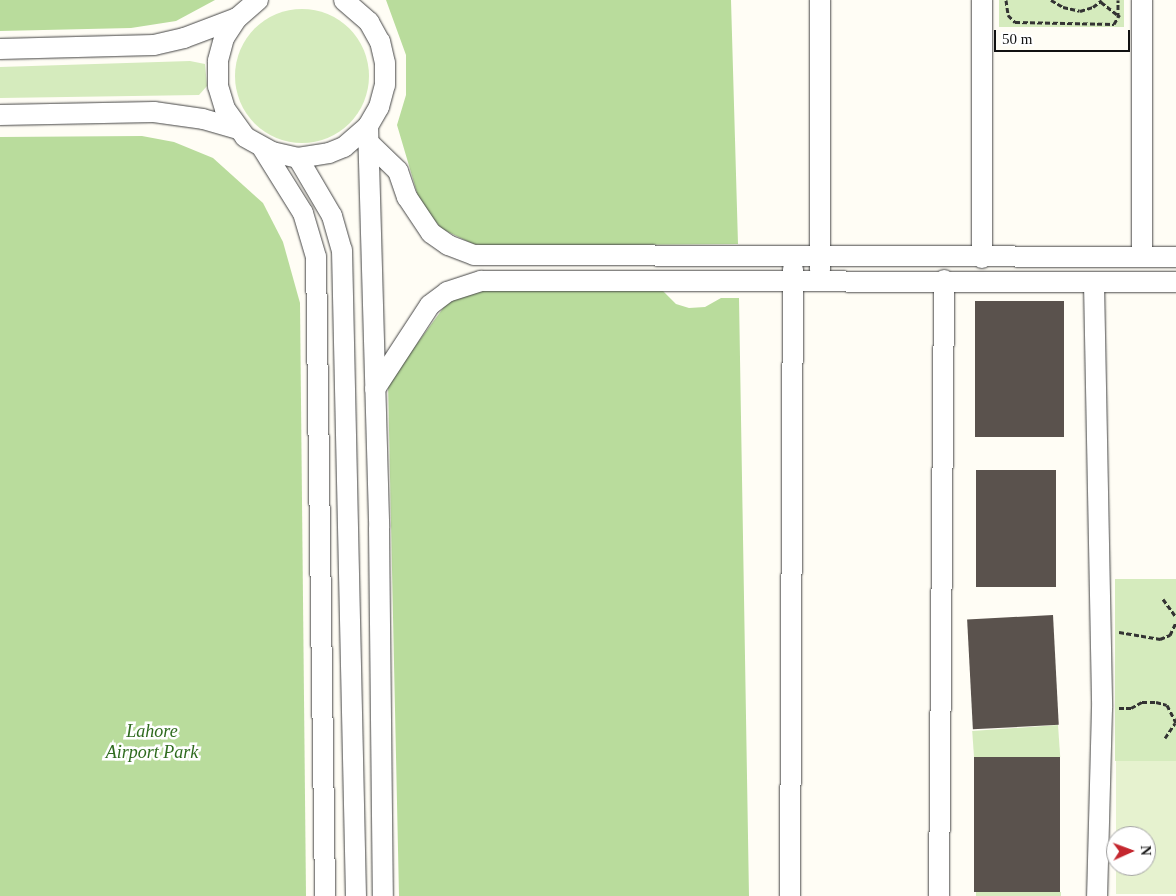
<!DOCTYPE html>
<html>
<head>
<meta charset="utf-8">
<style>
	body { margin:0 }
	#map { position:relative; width:1176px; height:896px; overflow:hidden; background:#fffdf5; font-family:"Times New Roman",serif }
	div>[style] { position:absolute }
	.green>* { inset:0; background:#d5ebbd; transform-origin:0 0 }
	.round { border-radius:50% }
	.forest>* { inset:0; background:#b9dc9c }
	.pitch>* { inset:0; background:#e6f2cf }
	.building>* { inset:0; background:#5a524d; transform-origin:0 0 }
	.path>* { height:3px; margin-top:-1.5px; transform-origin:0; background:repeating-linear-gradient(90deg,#333 0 5px,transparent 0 7.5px) }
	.roads { filter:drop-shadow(0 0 1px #444) drop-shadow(0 0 1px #444) }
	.minor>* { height:20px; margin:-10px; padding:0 10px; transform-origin:10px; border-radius:10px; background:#fff }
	span { translate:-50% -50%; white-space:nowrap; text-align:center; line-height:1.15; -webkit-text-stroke:5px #fff; paint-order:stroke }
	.park-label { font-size:18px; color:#2f6b1f; font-style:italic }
	.north { position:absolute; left:1106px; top:826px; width:50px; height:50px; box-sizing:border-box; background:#fff; border:1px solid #a0a0a0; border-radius:50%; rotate:88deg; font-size:14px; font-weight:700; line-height:20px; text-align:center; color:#111 }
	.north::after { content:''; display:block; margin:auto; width:18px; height:22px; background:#c4262e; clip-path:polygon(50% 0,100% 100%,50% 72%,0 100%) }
	.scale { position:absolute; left:994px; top:30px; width:136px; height:22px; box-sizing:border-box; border:2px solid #111; border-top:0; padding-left:6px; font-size:15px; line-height:18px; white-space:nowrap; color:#111; -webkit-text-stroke:4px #fff; paint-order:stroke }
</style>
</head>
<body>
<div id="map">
	<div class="green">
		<div style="left:999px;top:0;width:125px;height:27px"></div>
		<div class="round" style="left:235px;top:9px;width:134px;height:134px"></div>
		<div style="clip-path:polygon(190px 61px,205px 64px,207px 86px,199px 95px,0 98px,0 67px)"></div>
		<div style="left:1115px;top:579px;width:61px;height:182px"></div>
		<div style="left:1058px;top:725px;width:32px;height:86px;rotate:86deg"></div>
		<div style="clip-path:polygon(976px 890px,1061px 892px,1061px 896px,976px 896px)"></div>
	</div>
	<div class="forest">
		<div style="clip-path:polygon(0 0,215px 0,176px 21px,131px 28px,0 31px)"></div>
		<div style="clip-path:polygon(386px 0,731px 0,738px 244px,489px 246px,473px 244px,442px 229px,420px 203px,397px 125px,406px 95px,406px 55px)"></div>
		<div style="clip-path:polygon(142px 136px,174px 142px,213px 158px,263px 203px,283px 242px,300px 303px,306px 896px,0 896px,0 137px)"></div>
		<div style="clip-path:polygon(491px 290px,663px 291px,676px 304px,689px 308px,705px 307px,721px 298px,739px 298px,749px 896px,399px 896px,388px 383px,444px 307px,461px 294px)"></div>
	</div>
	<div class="pitch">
		<div style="clip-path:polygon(1116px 761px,1176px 761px,1176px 894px,1116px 894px,1116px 866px,1146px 866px,1146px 836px,1116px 836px)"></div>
	</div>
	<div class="building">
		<div style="left:975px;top:301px;width:89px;height:136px"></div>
		<div style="left:1056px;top:470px;width:117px;height:80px;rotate:90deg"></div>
		<div style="left:1053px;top:615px;width:110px;height:86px;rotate:87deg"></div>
		<div style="left:1060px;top:757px;width:135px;height:86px;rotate:90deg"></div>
	</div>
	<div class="path">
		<div style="left:1006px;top:0;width:15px;rotate:82deg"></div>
		<div style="left:1008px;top:15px;width:10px;rotate:45deg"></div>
		<div style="left:1015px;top:22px;width:99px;rotate:1.2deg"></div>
		<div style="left:1114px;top:24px;width:8px;rotate:-60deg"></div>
		<div style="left:1118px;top:17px;width:17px;rotate:-90deg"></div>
		<div style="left:1051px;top:0;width:14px;rotate:30deg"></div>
		<div style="left:1063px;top:7px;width:17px;rotate:13deg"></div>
		<div style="left:1080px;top:11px;width:14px;rotate:-17deg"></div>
		<div style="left:1093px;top:7px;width:11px;rotate:-38deg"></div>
		<div style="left:1101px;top:2px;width:24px;rotate:38deg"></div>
		<div style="left:1163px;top:599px;width:22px;rotate:54deg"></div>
		<div style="left:1119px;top:632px;width:42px;rotate:9.7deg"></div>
		<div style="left:1160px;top:639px;width:11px;rotate:-22deg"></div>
		<div style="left:1170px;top:635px;width:14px;rotate:-65deg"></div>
		<div style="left:1119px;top:708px;width:12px"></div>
		<div style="left:1131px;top:708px;width:13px;rotate:-29deg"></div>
		<div style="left:1142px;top:702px;width:14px"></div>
		<div style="left:1156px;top:702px;width:11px;rotate:15deg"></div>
		<div style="left:1167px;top:705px;width:20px;rotate:63deg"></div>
		<div style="left:1165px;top:738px;width:18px;rotate:-56deg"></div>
	</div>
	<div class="roads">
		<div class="minor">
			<div style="left:258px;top:0;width:28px;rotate:139deg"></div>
			<div style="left:237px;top:18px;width:24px;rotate:123deg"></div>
			<div style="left:224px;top:38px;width:24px;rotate:105deg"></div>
			<div style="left:218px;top:61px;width:25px;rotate:90deg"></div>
			<div style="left:218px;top:86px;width:24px;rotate:73deg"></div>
			<div style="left:225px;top:109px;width:34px;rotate:54deg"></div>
			<div style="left:245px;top:137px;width:31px;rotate:29deg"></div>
			<div style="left:272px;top:152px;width:27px;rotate:13deg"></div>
			<div style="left:298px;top:158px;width:31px;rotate:-9deg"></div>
			<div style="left:329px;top:153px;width:16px;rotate:-22deg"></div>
			<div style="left:344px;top:147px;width:32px;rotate:-41deg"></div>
			<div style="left:368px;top:126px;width:22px;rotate:-60deg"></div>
			<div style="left:379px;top:107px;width:23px;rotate:-75deg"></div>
			<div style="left:385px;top:85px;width:22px;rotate:-90deg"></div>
			<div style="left:385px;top:63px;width:22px;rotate:-103deg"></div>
			<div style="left:380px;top:42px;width:23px;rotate:-119deg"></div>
			<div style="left:369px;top:22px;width:33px;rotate:-139deg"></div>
			<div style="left:982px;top:0;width:258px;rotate:90deg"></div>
			<div style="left:1142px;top:0;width:257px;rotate:90deg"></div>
			<div style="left:0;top:49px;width:154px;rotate:-1.5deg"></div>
			<div style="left:154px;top:45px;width:31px;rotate:-13deg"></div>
			<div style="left:184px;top:38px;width:57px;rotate:-20.7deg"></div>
			<div style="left:0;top:115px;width:154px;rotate:-1.1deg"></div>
			<div style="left:154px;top:112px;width:49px;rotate:8.1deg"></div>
			<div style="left:203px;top:119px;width:36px;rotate:16deg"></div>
			<div style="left:368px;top:126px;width:402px;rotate:88.4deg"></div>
			<div style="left:379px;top:528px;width:368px;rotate:89.4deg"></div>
			<div style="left:369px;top:143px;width:40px;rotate:44deg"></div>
			<div style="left:398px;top:171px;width:28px;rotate:71deg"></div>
			<div style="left:407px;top:197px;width:43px;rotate:56.3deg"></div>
			<div style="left:431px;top:233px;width:21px;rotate:35deg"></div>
			<div style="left:448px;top:245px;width:28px;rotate:21deg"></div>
			<div style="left:474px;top:255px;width:702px;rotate:0.16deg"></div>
			<div style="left:263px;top:149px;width:75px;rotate:58deg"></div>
			<div style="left:303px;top:213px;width:46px;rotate:73.5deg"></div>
			<div style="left:316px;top:257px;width:639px;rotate:89.19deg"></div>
			<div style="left:298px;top:158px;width:67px;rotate:59.6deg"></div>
			<div style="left:332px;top:216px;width:35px;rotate:74deg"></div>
			<div style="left:342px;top:250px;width:646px;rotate:88.76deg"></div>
			<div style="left:820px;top:270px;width:270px;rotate:-90deg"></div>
			<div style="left:1094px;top:283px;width:425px;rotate:88.9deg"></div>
			<div style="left:1102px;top:708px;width:188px;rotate:91.5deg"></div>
			<div style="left:375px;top:389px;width:100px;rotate:-56.8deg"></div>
			<div style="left:430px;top:305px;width:21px;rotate:-37deg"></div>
			<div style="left:447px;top:292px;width:36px;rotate:-18deg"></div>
			<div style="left:481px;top:281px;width:695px;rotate:0.08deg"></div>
			<div style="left:790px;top:896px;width:627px;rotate:-89.73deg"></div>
			<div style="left:939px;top:896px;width:616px;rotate:-89.53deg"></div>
		</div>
	</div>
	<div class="park-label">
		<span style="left:152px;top:742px">Lahore<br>Airport Park</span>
	</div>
	<div class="north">N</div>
	<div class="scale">50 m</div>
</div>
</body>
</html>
